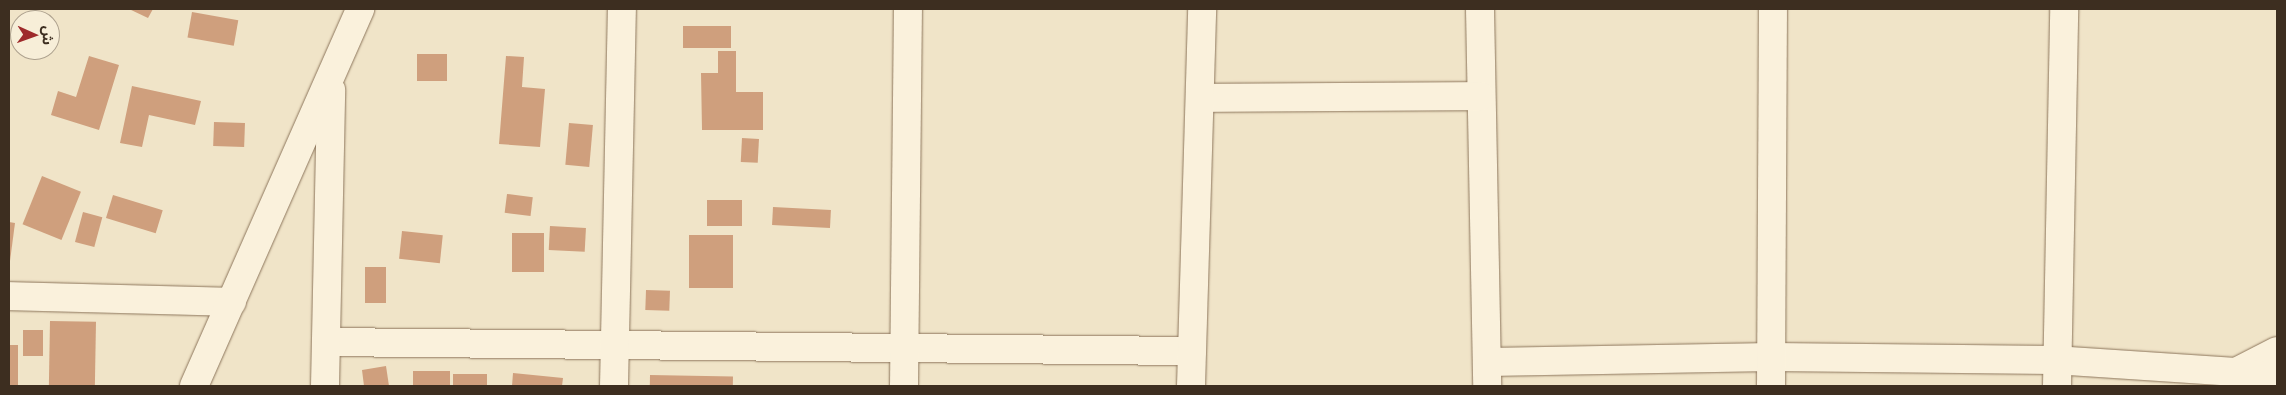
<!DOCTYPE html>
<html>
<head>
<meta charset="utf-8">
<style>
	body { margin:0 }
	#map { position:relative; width:2286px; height:395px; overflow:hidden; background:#f0e4c8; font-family:Literata,"Noto Sans Arabic",serif }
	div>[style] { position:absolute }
	.building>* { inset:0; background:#cf9f7d; transform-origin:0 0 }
	.roads { filter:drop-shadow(0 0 1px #8d765c) drop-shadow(0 0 1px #8d765c) }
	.minor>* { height:28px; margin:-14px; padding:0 14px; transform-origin:14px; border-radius:14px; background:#faf1dc }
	span { translate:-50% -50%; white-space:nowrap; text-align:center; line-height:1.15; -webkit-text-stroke:4.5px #f7eed8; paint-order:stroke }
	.frame { position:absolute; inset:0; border:10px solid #3d2e20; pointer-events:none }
	.north { position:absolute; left:10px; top:10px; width:50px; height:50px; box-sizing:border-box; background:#f7eed8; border:1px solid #ada18e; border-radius:50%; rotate:92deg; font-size:14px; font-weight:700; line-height:20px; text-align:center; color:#3d2e20 }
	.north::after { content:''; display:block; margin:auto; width:18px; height:22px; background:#9e2a2b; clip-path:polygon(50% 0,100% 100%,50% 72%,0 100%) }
</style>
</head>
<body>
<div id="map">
	<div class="building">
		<div style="clip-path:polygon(129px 9px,153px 9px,148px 18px)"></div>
		<div style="left:192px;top:12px;width:47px;height:26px;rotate:10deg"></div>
		<div style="left:683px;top:26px;width:48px;height:22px"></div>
		<div style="clip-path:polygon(718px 51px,736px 51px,736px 92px,763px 92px,763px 130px,702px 130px,701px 73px,718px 73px)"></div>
		<div style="left:417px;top:54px;width:30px;height:27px"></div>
		<div style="clip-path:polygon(89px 56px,119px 65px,99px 130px,51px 115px,58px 91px,76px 97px)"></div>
		<div style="clip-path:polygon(506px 56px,524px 57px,522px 87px,545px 89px,540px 147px,499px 144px)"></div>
		<div style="clip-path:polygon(132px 86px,201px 101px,195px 125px,149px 115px,142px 147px,120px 143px)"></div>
		<div style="left:214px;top:122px;width:31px;height:24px;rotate:2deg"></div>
		<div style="left:569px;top:123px;width:24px;height:42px;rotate:5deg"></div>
		<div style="left:742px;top:138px;width:17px;height:24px;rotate:3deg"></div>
		<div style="left:42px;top:176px;width:42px;height:52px;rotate:22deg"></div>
		<div style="left:507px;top:194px;width:26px;height:19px;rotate:7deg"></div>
		<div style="left:113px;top:195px;width:52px;height:24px;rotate:17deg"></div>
		<div style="left:707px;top:200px;width:35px;height:26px"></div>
		<div style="left:773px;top:207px;width:58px;height:18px;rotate:3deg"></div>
		<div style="left:83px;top:212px;width:20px;height:31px;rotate:15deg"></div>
		<div style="clip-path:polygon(9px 222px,15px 223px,10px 261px,9px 261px)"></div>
		<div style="left:550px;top:226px;width:36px;height:24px;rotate:3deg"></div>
		<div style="left:402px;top:231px;width:41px;height:28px;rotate:6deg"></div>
		<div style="left:512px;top:233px;width:32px;height:39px"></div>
		<div style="left:733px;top:235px;width:53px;height:44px;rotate:90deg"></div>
		<div style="left:365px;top:267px;width:21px;height:36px"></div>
		<div style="left:646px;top:290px;width:24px;height:20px;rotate:2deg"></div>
		<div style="left:50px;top:321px;width:46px;height:65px;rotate:1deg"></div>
		<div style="left:23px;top:330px;width:20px;height:26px"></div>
		<div style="left:9px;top:345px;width:9px;height:41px"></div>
		<div style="clip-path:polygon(386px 366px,389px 386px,364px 386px,362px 370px)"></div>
		<div style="left:450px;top:371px;width:15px;height:37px;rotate:90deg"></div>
		<div style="clip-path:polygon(513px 373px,563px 378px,562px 386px,512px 386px)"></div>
		<div style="left:453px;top:374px;width:34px;height:12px"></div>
		<div style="left:650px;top:375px;width:83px;height:11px;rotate:1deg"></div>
	</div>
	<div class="roads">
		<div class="minor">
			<div style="left:1480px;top:9px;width:377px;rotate:88.9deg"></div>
			<div style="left:1200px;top:98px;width:280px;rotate:-0.4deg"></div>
			<div style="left:9px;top:296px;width:223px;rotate:1.5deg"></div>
			<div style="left:326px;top:342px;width:866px;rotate:0.6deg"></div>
			<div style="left:1488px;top:362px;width:284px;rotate:-1deg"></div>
			<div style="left:1772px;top:357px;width:282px;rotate:0.6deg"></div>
			<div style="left:2054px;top:360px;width:182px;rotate:3.8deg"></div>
			<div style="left:2236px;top:372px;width:46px;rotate:-27.1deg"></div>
			<div style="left:2236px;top:372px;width:41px;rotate:8.3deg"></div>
			<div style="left:194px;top:386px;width:412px;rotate:-66.2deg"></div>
			<div style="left:325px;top:386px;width:296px;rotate:-88.8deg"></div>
			<div style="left:614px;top:386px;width:377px;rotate:-88.8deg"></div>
			<div style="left:904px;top:386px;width:377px;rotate:-89.4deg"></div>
			<div style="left:1191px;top:386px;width:377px;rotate:-88.3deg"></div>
			<div style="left:1771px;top:386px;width:377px;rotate:-89.7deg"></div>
			<div style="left:2057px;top:386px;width:377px;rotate:-88.9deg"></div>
		</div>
	</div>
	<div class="frame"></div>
	<div class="north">ش</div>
</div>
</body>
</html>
